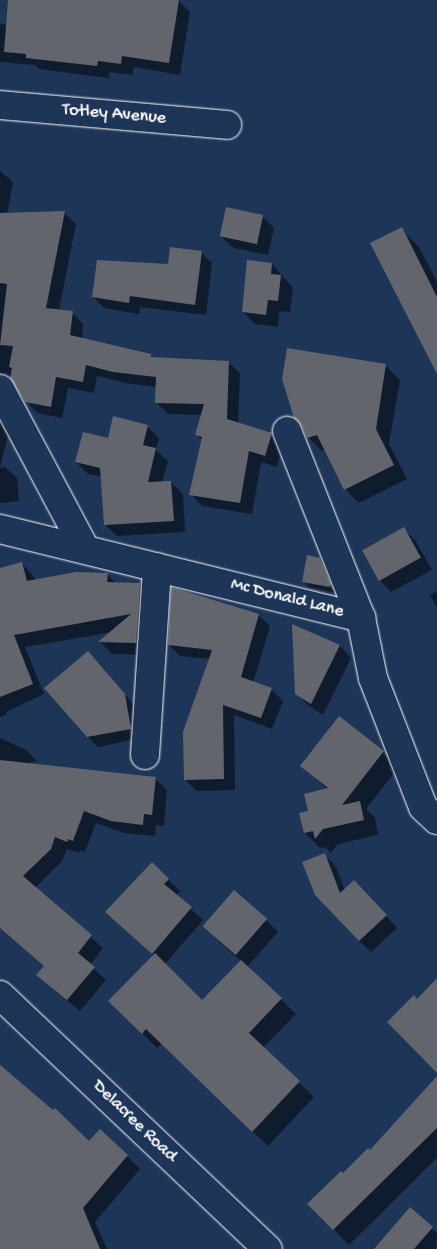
<!DOCTYPE html>
<html>
<head>
<meta charset="utf-8">
<style>
	body { margin:0 }
	#map { position:relative; width:437px; height:1249px; overflow:hidden; background:#1d3557; font-family:"Gochi Hand",sans-serif }
	div>[style] { position:absolute }
	.shadow>* { inset:0; background:#0007 }
	.building>* { inset:0; background:#62666c; transform-origin:0 0 }
	.roads { filter:drop-shadow(0 0 1px #fff) drop-shadow(0 0 1px #fff) }
	.minor>* { height:28px; margin:-14px; padding:0 14px; transform-origin:14px; border-radius:14px; background:#1d3557 }
	span { translate:-50% -50%; white-space:nowrap; text-align:center; line-height:1.15; -webkit-text-stroke:5px #1d3557; paint-order:stroke }
	.street-label { font-size:18px; color:#fff }
</style>
</head>
<body>
<div id="map">
	<div class="shadow">
		<div style="clip-path:polygon(10px 0,178px 0,190px 12px,180px 75px,133px 67px,133px 75px,109px 72px,109px 78px,39px 69px,35px 65px,0 62px,0 24px,8px 25px)"></div>
		<div style="clip-path:polygon(0 171px,13px 182px,7px 214px,64px 213px,76px 224px,59px 310px,72px 312px,83px 324px,82px 339px,150px 355px,153px 359px,228px 362px,240px 373px,238px 424px,271px 434px,283px 445px,277px 467px,261px 462px,252px 514px,202px 506px,191px 494px,203px 441px,197px 435px,202px 415px,168px 414px,156px 402px,156px 387px,125px 383px,97px 376px,94px 393px,68px 388px,62px 418px,37px 413px,26px 401px,17px 386px,5px 386px,0 390px)"></div>
		<div style="clip-path:polygon(262px 216px,274px 228px,268px 255px,233px 248px,221px 236px)"></div>
		<div style="clip-path:polygon(401px 229px,419px 247px,437px 282px,437px 371px)"></div>
		<div style="clip-path:polygon(201px 252px,212px 263px,206px 315px,140px 307px,139px 314px,104px 308px,93px 297px)"></div>
		<div style="clip-path:polygon(272px 264px,293px 288px,290px 312px,279px 311px,278px 327px,255px 324px,243px 312px)"></div>
		<div style="clip-path:polygon(288px 349px,386px 366px,400px 380px,389px 444px,407px 479px,359px 503px,345px 489px,326px 450px,322px 451px,308px 437px)"></div>
		<div style="clip-path:polygon(0 414px,9px 431px,0 468px,5px 467px,17px 478px,19px 501px,0 503px)"></div>
		<div style="clip-path:polygon(147px 426px,159px 438px,156px 450px,168px 461px,162px 482px,171px 482px,183px 494px,185px 532px,117px 536px,105px 524px,102px 477px,88px 474px,76px 462px)"></div>
		<div style="clip-path:polygon(403px 528px,415px 540px,432px 570px,391px 592px,379px 580px,363px 549px)"></div>
		<div style="clip-path:polygon(320px 559px,323px 563px,321px 563px,332px 590px,334px 589px,324px 563px,326px 566px,336px 593px,309px 587px,303px 581px)"></div>
		<div style="clip-path:polygon(21px 563px,33px 575px,35px 581px,107px 574px,116px 583px,140px 584px,152px 596px,148px 655px,112px 654px,100px 642px,113px 632px,25px 647px,44px 694px,6px 712px,7px 714px,0 717px,0 569px)"></div>
		<div style="clip-path:polygon(437px 591px,437px 608px,430px 595px)"></div>
		<div style="clip-path:polygon(258px 615px,270px 626px,253px 683px,271px 689px,283px 701px,272px 729px,234px 715px,235px 790px,196px 791px,185px 779px,210px 659px,180px 656px,169px 645px)"></div>
		<div style="clip-path:polygon(340px 646px,351px 658px,323px 715px,308px 705px,296px 693px)"></div>
		<div style="clip-path:polygon(88px 652px,135px 706px,141px 738px,98px 747px,88px 737px)"></div>
		<div style="clip-path:polygon(339px 718px,383px 752px,398px 768px,366px 809px,375px 818px,378px 835px,338px 844px,331px 853px,325px 847px,320px 848px,305px 833px,310px 812px,327px 789px,302px 766px)"></div>
		<div style="clip-path:polygon(0 738px,26px 750px,37px 761px,25px 764px,155px 778px,167px 790px,164px 826px,156px 825px,155px 836px,124px 833px,96px 823px,85px 852px,80px 850px,79px 853px,67px 849px,62px 861px,35px 888px,103px 948px,90px 965px,106px 980px,80px 1011px,38px 975px,45px 966px,0 928px)"></div>
		<div style="clip-path:polygon(325px 855px,336px 867px,345px 890px,366px 894px,397px 928px,371px 952px,359px 941px,304px 863px)"></div>
		<div style="clip-path:polygon(152px 864px,180px 891px,176px 896px,203px 920px,165px 964px,202px 1002px,241px 961px,215px 938px,266px 920px,278px 932px,247px 967px,296px 1014px,263px 1048px,314px 1097px,268px 1146px,162px 1043px,157px 1048px,110px 1001px,154px 956px,119px 924px)"></div>
		<div style="clip-path:polygon(0 1066px,89px 1143px,127px 1156px,140px 1169px,95px 1222px,107px 1249px,0 1249px)"></div>
		<div style="clip-path:polygon(437px 1078px,437px 1158px,349px 1245px,309px 1204px,370px 1151px)"></div>
		<div style="clip-path:polygon(411px 1209px,437px 1233px,436px 1249px,375px 1249px)"></div>
	</div>
	<div class="building">
		<div style="clip-path:polygon(8px 0,179px 0,169px 63px,122px 56px,121px 64px,98px 61px,97px 66px,26px 58px,26px 54px,4px 52px)"></div>
		<div style="left:226px;top:207px;width:38px;height:30px;rotate:12deg"></div>
		<div style="clip-path:polygon(65px 211px,46px 308px,73px 311px,70px 335px,151px 354px,151px 357px,229px 361px,227px 419px,272px 433px,265px 456px,249px 451px,240px 503px,189px 495px,202px 437px,195px 435px,204px 404px,155px 403px,156px 377px,113px 372px,86px 365px,83px 382px,56px 377px,51px 407px,25px 402px,10px 378px,12px 368px,9px 367px,13px 346px,0 345px,7px 284px,0 283px,0 213px)"></div>
		<div style="clip-path:polygon(402px 227px,437px 297px,437px 374px,370px 243px)"></div>
		<div style="clip-path:polygon(170px 247px,202px 251px,195px 305px,130px 296px,129px 303px,92px 297px,97px 260px,168px 264px)"></div>
		<div style="clip-path:polygon(247px 260px,272px 263px,271px 274px,281px 275px,278px 301px,268px 300px,266px 315px,242px 312px)"></div>
		<div style="clip-path:polygon(287px 348px,386px 364px,376px 429px,394px 465px,344px 490px,317px 435px,307px 438px,301px 425px,294px 418px,282px 379px)"></div>
		<div style="clip-path:polygon(113px 416px,148px 425px,143px 445px,156px 448px,148px 482px,171px 481px,174px 521px,104px 525px,100px 468px,75px 462px,83px 432px,108px 438px)"></div>
		<div style="left:404px;top:527px;width:35px;height:48px;rotate:61deg"></div>
		<div style="clip-path:polygon(307px 555px,320px 558px,331px 584px,330px 587px,302px 582px)"></div>
		<div style="clip-path:polygon(22px 562px,27px 581px,76px 572px,108px 573px,107px 582px,140px 583px,136px 643px,98px 642px,131px 614px,14px 635px,33px 684px,0 697px,0 568px)"></div>
		<div style="clip-path:polygon(171px 587px,259px 614px,241px 677px,272px 688px,261px 718px,223px 705px,224px 779px,184px 780px,183px 732px,212px 650px,168px 645px)"></div>
		<div style="clip-path:polygon(292px 624px,340px 645px,311px 704px,295px 694px)"></div>
		<div style="clip-path:polygon(88px 651px,125px 694px,131px 729px,87px 737px,44px 688px)"></div>
		<div style="clip-path:polygon(339px 716px,384px 751px,342px 805px,360px 801px,364px 820px,323px 829px,315px 839px,313px 831px,304px 833px,299px 813px,308px 811px,304px 794px,328px 788px,300px 766px)"></div>
		<div style="clip-path:polygon(0 760px,156px 777px,152px 815px,144px 814px,143px 825px,111px 821px,84px 811px,73px 841px,68px 839px,67px 842px,55px 837px,51px 849px,23px 876px,92px 935px,78px 953px,95px 967px,67px 1000px,36px 975px,44px 966px,0 928px)"></div>
		<div style="clip-path:polygon(325px 853px,340px 893px,354px 880px,387px 915px,359px 941px,315px 895px,302px 862px)"></div>
		<div style="clip-path:polygon(152px 862px,169px 879px,164px 884px,192px 907px,152px 954px,105px 912px)"></div>
		<div style="left:234px;top:890px;width:44px;height:48px;rotate:41deg"></div>
		<div style="clip-path:polygon(155px 953px,202px 1000px,241px 960px,282px 998px,249px 1033px,300px 1081px,252px 1132px,146px 1029px,142px 1034px,108px 1001px)"></div>
		<div style="clip-path:polygon(437px 978px,437px 1073px,387px 1022px,414px 995px,417px 999px)"></div>
		<div style="clip-path:polygon(0 1065px,53px 1110px,55px 1108px,89px 1141px,100px 1129px,128px 1155px,83px 1208px,100px 1249px,0 1249px)"></div>
		<div style="clip-path:polygon(437px 1076px,437px 1128px,333px 1230px,307px 1204px,341px 1171px,343px 1173px,368px 1148px,370px 1150px)"></div>
		<div style="clip-path:polygon(410px 1207px,433px 1227px,414px 1249px,374px 1249px)"></div>
	</div>
	<div class="roads">
		<div class="minor">
			<div style="left:0;top:105px;width:228px;rotate:5deg"></div>
			<div style="left:0;top:389px;width:181px;rotate:62deg"></div>
			<div style="left:287px;top:431px;width:201px;rotate:68.4deg"></div>
			<div style="left:0;top:529px;width:372px;rotate:13.8deg"></div>
			<div style="left:361px;top:618px;width:61px;rotate:78.7deg"></div>
			<div style="left:373px;top:678px;width:138px;rotate:68.8deg"></div>
			<div style="left:423px;top:807px;width:19px;rotate:43deg"></div>
			<div style="left:145px;top:755px;width:188px;rotate:-86.3deg"></div>
			<div style="left:0;top:995px;width:369px;rotate:43.5deg"></div>
		</div>
	</div>
	<div class="street-label">
		<span style="left:114px;top:115px;rotate:5deg">Totley Avenue</span>
		<span style="left:287px;top:599px;rotate:14deg">Mc Donald Lane</span>
		<span style="left:134px;top:1122px;rotate:44deg">Delacree Road</span>
	</div>
</div>
</body>
</html>
